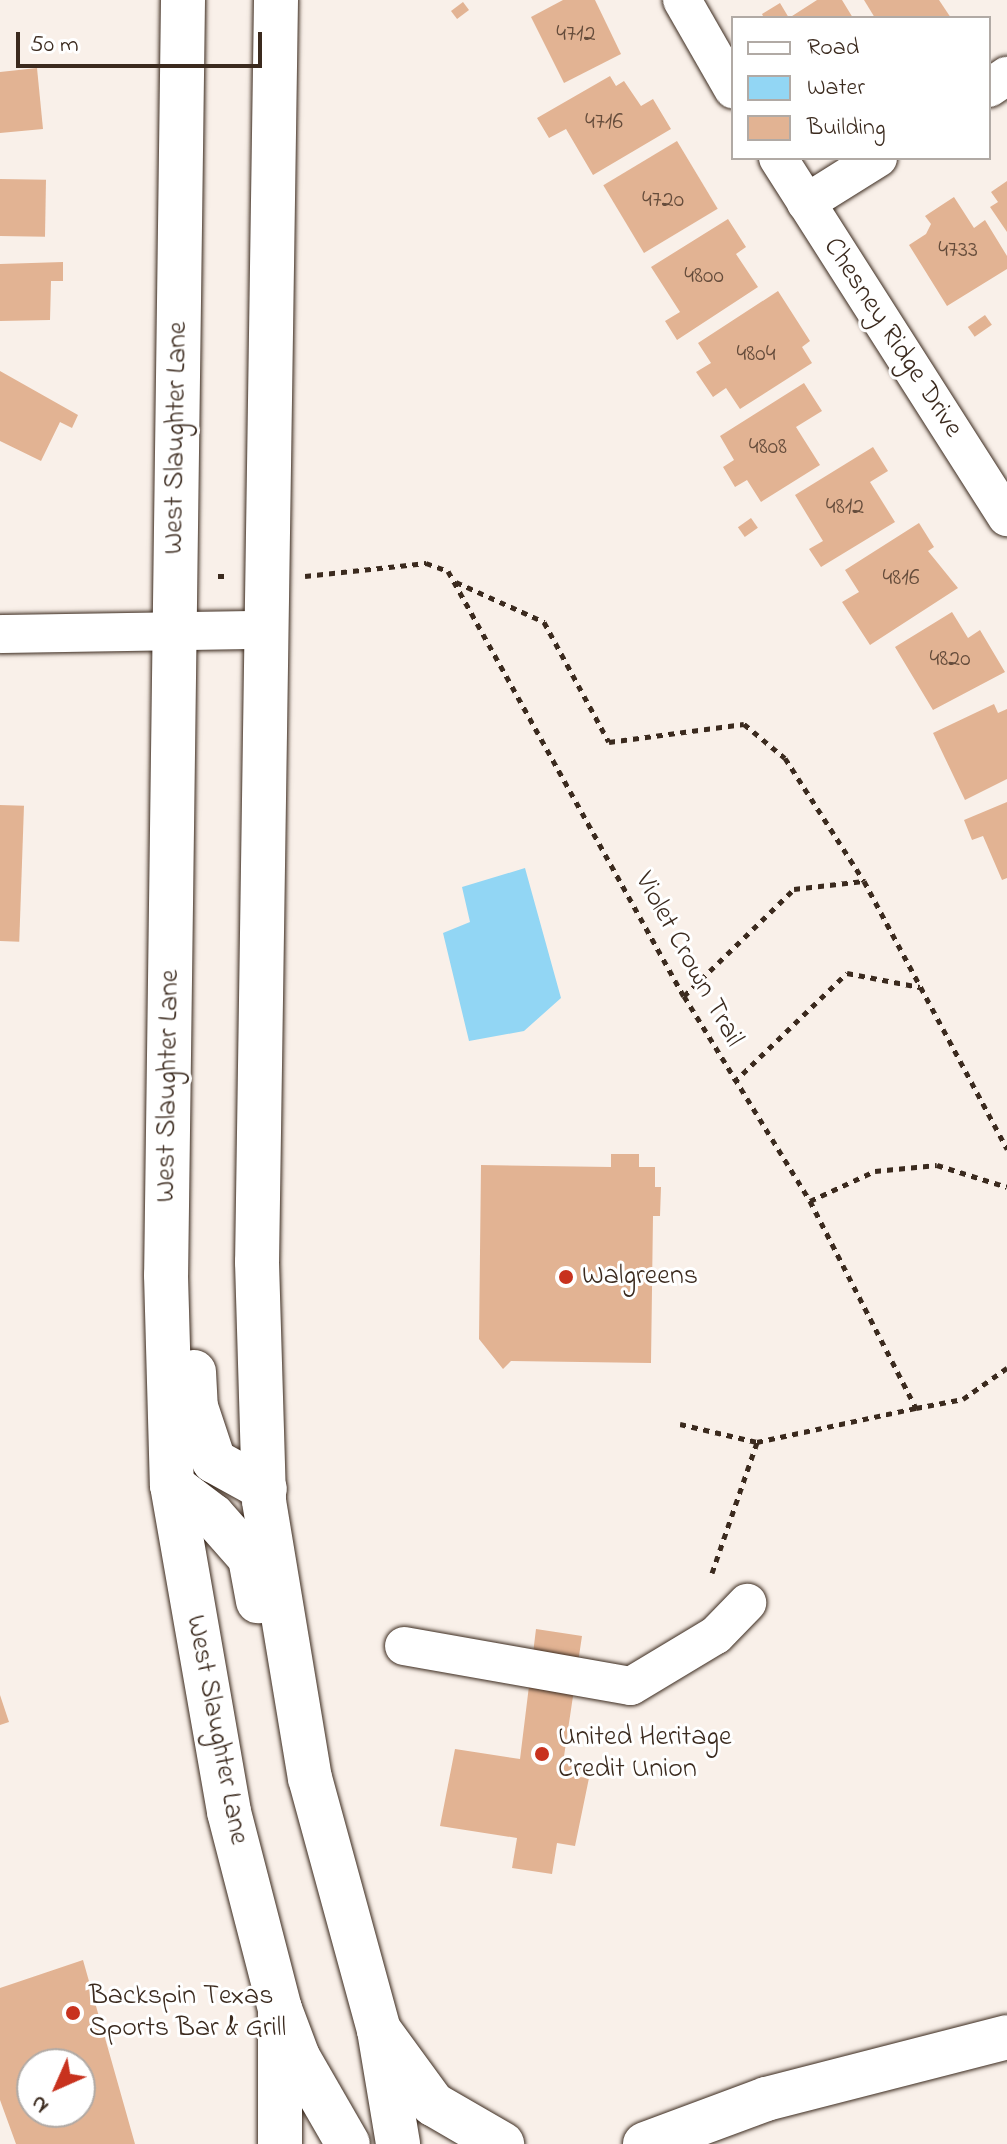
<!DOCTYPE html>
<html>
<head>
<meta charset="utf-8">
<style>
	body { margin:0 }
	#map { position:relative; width:1007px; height:2144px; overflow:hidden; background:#f9f0e9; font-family:"Indie Flower",sans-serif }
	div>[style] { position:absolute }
	.water>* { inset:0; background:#92d6f4 }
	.building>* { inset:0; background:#e2b393; transform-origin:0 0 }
	.path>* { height:5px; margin-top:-2.5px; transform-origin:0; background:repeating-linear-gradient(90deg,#3b2a1e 0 6px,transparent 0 12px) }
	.roads { filter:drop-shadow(0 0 2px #3b2a1e) drop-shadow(0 0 2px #3b2a1e) }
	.minor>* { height:38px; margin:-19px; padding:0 19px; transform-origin:19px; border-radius:19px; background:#fff }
	.major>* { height:44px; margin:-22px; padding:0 22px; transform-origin:22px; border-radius:22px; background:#fff }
	.highway>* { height:44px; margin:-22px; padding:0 22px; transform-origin:22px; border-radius:22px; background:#fff }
	.dots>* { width:22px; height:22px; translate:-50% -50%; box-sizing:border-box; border:4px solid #fff; border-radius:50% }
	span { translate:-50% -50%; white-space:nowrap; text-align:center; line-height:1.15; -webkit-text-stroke:6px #fff; paint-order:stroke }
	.number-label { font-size:24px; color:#654c3b }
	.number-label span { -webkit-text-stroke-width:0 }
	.street-label { font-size:28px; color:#3b2a1e }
	.poi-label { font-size:28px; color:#3b2a1e }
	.left { translate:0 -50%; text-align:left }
	.legend { position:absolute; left:731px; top:16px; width:260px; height:144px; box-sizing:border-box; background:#fff; border:2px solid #b1aaa5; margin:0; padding:10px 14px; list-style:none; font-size:24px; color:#3b2a1e }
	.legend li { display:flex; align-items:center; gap:16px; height:40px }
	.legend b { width:40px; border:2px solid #b1aaa5 }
	.north { position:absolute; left:16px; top:2048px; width:80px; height:80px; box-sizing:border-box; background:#fff; border:2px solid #b1aaa5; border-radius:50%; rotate:225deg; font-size:22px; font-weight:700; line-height:32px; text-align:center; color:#3b2a1e }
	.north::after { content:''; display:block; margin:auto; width:28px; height:36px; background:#c8321e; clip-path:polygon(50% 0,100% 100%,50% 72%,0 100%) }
	.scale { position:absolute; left:16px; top:32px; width:246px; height:36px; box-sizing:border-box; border:4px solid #3b2a1e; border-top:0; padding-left:10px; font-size:24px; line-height:28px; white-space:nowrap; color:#3b2a1e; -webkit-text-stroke:6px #fff; paint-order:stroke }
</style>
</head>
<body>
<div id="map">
	<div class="water">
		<div style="clip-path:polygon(525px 868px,561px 998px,524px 1031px,469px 1041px,443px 933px,470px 922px,462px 887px)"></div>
	</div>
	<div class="building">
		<div style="clip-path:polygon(563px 0,595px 0,621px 54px,564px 83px,531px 17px)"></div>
		<div style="clip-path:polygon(817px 0,842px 0,853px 18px,764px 18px,762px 14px,780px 3px,789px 18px)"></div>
		<div style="clip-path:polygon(864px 0,939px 0,951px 18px,875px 18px)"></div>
		<div style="left:463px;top:2px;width:10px;height:15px;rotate:53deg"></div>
		<div style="clip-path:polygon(37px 68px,43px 129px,0 133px,0 72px)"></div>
		<div style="clip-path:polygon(610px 76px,616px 86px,624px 81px,641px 106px,653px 99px,671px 129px,593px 175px,566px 129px,549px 138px,537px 118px)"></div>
		<div style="left:677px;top:141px;width:79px;height:86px;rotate:59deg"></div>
		<div style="left:0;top:179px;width:46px;height:57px;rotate:1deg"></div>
		<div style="clip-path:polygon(1007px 181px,1007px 232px,990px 207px,998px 202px,991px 192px)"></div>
		<div style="clip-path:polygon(954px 197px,974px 228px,985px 220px,1007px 256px,1007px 269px,947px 306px,909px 245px,926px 234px,931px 224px,925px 216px)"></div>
		<div style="clip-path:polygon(728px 219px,746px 247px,736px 254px,758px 287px,677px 340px,665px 321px,680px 312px,651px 267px)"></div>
		<div style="clip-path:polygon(63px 262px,63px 281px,51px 281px,50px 320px,0 321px,0 264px)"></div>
		<div style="clip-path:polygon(778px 291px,810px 341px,802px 347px,812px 363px,740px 409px,726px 388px,713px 397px,696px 372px,711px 363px,698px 343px)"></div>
		<div style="left:985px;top:315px;width:12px;height:21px;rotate:55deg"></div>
		<div style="clip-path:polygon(0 371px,78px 415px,72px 428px,60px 422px,41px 461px,0 441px)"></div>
		<div style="clip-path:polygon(804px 383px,822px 411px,796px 427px,820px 465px,761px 502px,747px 480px,735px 487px,723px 467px,734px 460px,720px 436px)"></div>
		<div style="clip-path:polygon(873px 447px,888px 471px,870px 482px,895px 522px,821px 567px,809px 549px,823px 541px,795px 495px)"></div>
		<div style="left:751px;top:518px;width:12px;height:16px;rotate:55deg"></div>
		<div style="clip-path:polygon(919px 523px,934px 547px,928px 551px,958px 588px,870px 645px,842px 602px,859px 592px,845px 570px)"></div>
		<div style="clip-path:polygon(952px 612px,968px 638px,980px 630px,1005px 672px,933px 710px,895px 647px)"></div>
		<div style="clip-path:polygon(994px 704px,998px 713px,1007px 709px,1007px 779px,965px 800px,933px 733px)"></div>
		<div style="clip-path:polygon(1007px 802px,1007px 878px,1002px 880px,983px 836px,972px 840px,964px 820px)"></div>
		<div style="left:0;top:805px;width:24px;height:136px;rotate:2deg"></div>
		<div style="clip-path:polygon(611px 1154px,639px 1154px,639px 1167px,655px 1167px,655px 1187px,661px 1187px,660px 1216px,653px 1216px,651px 1363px,511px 1361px,503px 1369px,479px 1339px,481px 1165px,611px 1167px)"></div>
		<div style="clip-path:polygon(536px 1629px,582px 1636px,563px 1763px,582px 1766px,580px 1777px,589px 1778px,575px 1846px,557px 1843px,552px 1874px,512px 1868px,517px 1838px,440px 1826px,455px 1749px,520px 1759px)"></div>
		<div style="clip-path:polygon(0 1695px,9px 1722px,0 1725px)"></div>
		<div style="clip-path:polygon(evenodd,83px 1960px,135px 2144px,16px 2144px,0 2100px,0 1988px,83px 1960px,32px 2064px,80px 2064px,80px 2112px,32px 2112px,32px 2064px)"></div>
	</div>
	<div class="path">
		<div style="left:218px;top:576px;width:12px"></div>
		<div style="left:305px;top:576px;width:122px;rotate:-6.1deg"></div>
		<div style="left:426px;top:563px;width:23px;rotate:20deg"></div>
		<div style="left:448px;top:571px;width:486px;rotate:61deg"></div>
		<div style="left:684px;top:996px;width:241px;rotate:58.4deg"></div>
		<div style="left:810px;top:1201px;width:233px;rotate:62.9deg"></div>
		<div style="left:916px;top:1408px;width:48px;rotate:-10.8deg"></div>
		<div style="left:963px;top:1399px;width:54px;rotate:-35.2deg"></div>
		<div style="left:456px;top:582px;width:97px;rotate:24.4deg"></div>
		<div style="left:544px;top:622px;width:136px;rotate:61.6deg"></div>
		<div style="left:609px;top:742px;width:136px;rotate:-7.6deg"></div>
		<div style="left:744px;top:724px;width:53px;rotate:39.7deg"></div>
		<div style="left:785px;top:758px;width:146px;rotate:57.3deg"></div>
		<div style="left:864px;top:881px;width:304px;rotate:61.9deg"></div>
		<div style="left:684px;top:996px;width:153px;rotate:-44.2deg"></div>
		<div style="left:794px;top:889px;width:70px;rotate:-6.5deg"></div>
		<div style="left:734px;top:1082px;width:157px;rotate:-44deg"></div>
		<div style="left:847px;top:973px;width:74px;rotate:10.9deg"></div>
		<div style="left:810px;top:1201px;width:72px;rotate:-24.8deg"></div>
		<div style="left:875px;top:1171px;width:62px;rotate:-5.5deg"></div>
		<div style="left:937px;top:1165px;width:73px;rotate:17.4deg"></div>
		<div style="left:680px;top:1424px;width:79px;rotate:13.2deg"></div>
		<div style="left:712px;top:1573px;width:139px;rotate:-71deg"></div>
		<div style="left:757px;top:1442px;width:163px;rotate:-12.1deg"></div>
	</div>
	<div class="roads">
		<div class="minor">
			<div style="left:682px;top:0;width:103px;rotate:60.2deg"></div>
			<div style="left:989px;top:88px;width:22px;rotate:-34deg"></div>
			<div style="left:778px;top:158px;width:426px;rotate:57.5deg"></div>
			<div style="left:806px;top:203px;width:85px;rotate:-32deg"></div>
			<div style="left:0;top:634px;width:263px;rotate:-0.9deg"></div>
			<div style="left:404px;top:1646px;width:230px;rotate:10deg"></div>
			<div style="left:631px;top:1686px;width:99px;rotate:-31deg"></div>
			<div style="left:716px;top:1635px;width:45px;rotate:-45.9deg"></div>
		</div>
		<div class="major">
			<div style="left:183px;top:0;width:1275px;rotate:90.76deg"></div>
			<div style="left:166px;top:1275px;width:210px;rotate:88.4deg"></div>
			<div style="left:172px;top:1485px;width:332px;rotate:80.1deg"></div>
			<div style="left:229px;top:1812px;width:203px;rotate:75.5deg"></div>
			<div style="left:280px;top:2009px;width:51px;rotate:69.4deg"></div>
			<div style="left:298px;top:2057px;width:100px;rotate:60.1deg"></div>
			<div style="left:276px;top:0;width:1262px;rotate:90.86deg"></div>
			<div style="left:257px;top:1262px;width:239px;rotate:88.3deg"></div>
			<div style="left:264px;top:1501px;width:281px;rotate:80.6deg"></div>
			<div style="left:310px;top:1778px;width:261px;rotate:74.7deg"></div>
			<div style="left:379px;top:2030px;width:116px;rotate:80.5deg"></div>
			<div style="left:194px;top:1372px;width:35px;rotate:87deg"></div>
			<div style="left:196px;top:1407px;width:57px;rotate:71.6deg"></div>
			<div style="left:214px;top:1461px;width:58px;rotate:28.8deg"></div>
			<div style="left:172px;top:1485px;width:51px;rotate:37.1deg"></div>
			<div style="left:213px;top:1516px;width:56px;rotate:48.6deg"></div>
			<div style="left:250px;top:1558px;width:44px;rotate:79.5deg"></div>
		</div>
		<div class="highway">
			<div style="left:379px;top:2030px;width:92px;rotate:53.9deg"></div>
			<div style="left:433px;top:2104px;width:80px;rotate:30.1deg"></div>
			<div style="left:280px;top:2144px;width:135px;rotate:-90deg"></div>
			<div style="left:645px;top:2144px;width:129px;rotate:-20.4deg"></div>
			<div style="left:766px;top:2099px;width:249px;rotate:-14.4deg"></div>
		</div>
	</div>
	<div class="dots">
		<div style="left:566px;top:1277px;background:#c8321e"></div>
		<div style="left:542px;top:1754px;background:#c8321e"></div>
		<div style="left:73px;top:2013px;background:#c8321e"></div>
	</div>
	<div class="number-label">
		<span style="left:576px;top:35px">4712</span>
		<span style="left:604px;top:123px">4716</span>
		<span style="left:663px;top:201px">4720</span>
		<span style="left:958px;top:251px">4733</span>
		<span style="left:704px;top:277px">4800</span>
		<span style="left:756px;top:355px">4804</span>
		<span style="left:768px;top:448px">4808</span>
		<span style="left:845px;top:508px">4812</span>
		<span style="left:901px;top:579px">4816</span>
		<span style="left:950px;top:660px">4820</span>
	</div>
	<div class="street-label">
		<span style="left:892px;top:338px;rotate:57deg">Chesney Ridge Drive</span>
		<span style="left:177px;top:438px;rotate:-89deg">West Slaughter Lane</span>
		<span style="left:688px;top:960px;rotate:61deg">Violet Crown Trail</span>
		<span style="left:169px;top:1086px;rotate:-89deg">West Slaughter Lane</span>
		<span style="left:216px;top:1730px;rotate:79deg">West Slaughter Lane</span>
	</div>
	<div class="poi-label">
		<span class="left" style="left:582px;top:1277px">Walgreens</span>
		<span class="left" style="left:558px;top:1754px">United Heritage<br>Credit Union</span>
		<span class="left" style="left:89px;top:2013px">Backspin Texas<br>Sports Bar &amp; Grill</span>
	</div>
	<ul class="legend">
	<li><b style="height:10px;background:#fff"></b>Road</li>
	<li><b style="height:22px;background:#92d6f4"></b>Water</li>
	<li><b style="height:22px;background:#e2b393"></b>Building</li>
	</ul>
	<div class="north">N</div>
	<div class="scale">50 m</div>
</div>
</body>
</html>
